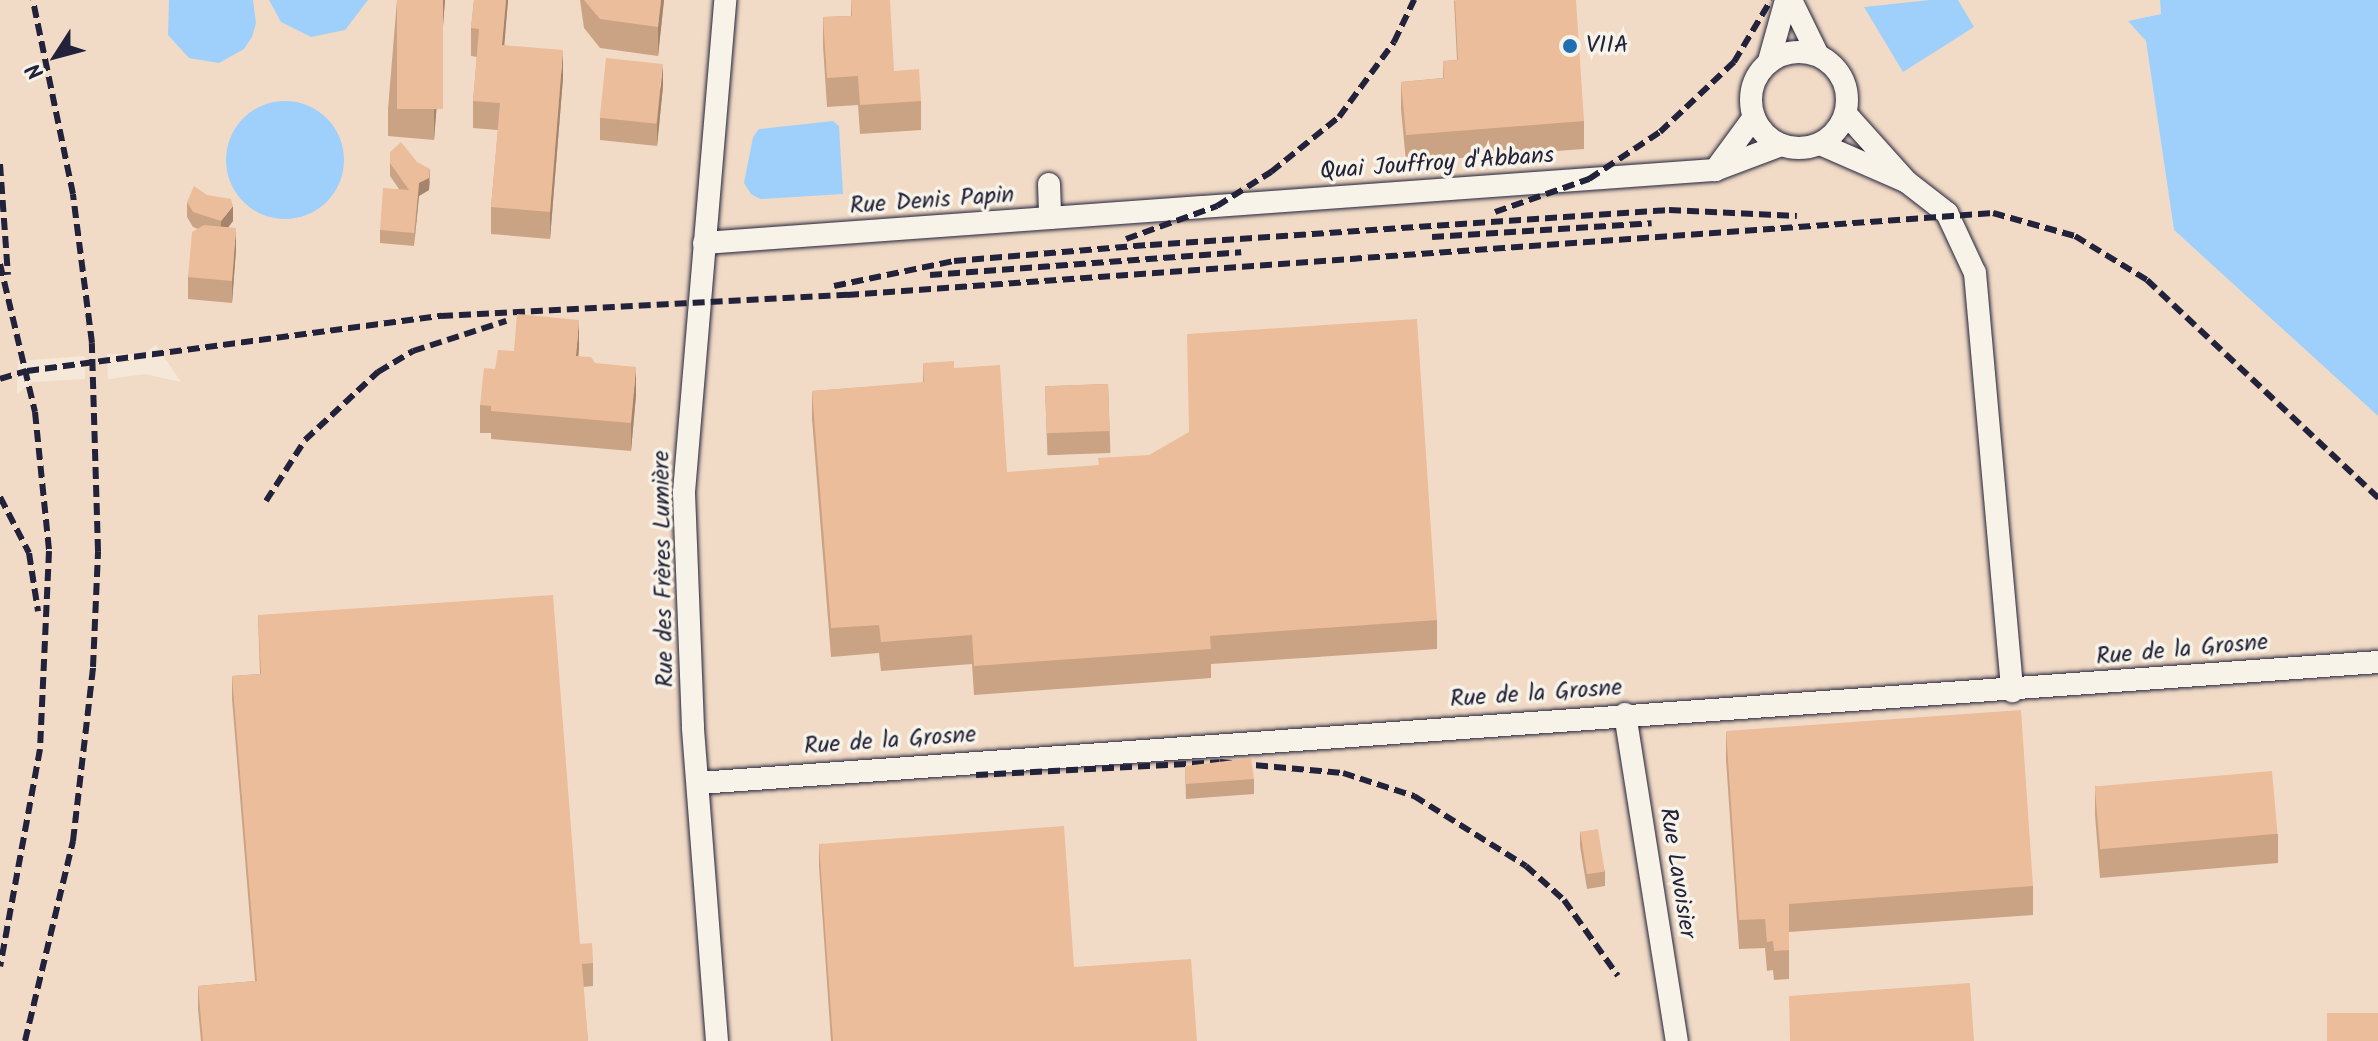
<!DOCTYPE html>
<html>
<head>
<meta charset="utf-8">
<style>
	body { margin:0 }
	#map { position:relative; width:2378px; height:1041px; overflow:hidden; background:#f5e8d9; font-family:Kalam,sans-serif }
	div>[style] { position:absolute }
	.built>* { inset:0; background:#f2dbc6 }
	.water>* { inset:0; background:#9ed0fb }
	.round { border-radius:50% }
	.roads { filter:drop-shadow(0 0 2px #22223b) drop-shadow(0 0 2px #22223b) }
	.minor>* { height:22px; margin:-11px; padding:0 11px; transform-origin:11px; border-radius:11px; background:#f7f3e8 }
	.minor>.ring { margin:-11px; padding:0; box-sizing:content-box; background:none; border:22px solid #f7f3e8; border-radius:50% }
	.rail>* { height:6px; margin-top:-3px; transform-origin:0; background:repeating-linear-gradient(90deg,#22223b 0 12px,transparent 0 18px) }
	.wall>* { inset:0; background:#caa385; transform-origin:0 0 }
	.shaded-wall>* { inset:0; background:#a4846c }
	.building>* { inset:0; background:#ebbd9b; transform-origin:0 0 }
	.dots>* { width:22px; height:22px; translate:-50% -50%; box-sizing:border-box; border:4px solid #f7f3e8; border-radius:50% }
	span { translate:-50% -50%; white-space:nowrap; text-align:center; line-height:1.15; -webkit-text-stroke:7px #f7f3e8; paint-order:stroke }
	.poi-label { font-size:24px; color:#22223b }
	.left { translate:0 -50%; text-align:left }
	.street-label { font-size:24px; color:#22223b }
	.north { position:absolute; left:16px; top:16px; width:80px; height:80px; -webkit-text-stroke:6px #f7f3e8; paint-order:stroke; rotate:234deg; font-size:22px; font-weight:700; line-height:32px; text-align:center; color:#22223b }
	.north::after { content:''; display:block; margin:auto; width:28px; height:36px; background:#22223b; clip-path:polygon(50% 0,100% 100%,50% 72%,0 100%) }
</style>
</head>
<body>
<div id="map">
	<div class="built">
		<div style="clip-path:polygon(evenodd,0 0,2160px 0,2161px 14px,2128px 21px,2146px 40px,2174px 230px,2378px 416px,2378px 1041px,0 1041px,0 0,156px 345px,181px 382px,145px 374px,108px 379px,107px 354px,143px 354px,156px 345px,0 0,85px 356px,85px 379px,32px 382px,17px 394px,18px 361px,85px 356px)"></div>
	</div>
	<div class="water">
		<div style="clip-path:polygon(169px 0,253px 0,256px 23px,252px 37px,244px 49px,219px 63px,189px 58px,168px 35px)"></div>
		<div style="clip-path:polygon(269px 0,368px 0,345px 30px,311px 37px,281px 22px)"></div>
		<div style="clip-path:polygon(1930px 0,1958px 0,1974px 27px,1903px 72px,1864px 7px)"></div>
		<div style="clip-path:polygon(2160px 0,2378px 0,2378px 416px,2174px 230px,2146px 41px,2128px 21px,2161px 14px)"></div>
		<div class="round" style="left:226px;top:101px;width:118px;height:118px"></div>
		<div style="clip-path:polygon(833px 121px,839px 126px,843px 194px,760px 199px,751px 194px,744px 183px,753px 137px,759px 129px)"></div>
	</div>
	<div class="roads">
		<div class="minor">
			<div style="left:1791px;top:0;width:61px;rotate:63.9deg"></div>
			<div class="ring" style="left:1751px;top:52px;width:74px;height:74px"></div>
			<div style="left:1769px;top:61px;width:63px;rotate:-74.4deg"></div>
			<div style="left:1754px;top:117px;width:66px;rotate:126.3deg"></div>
			<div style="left:1715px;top:170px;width:71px;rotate:-20.7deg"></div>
			<div style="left:1820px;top:144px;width:95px;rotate:23.6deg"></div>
			<div style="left:1907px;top:182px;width:91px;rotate:-131.9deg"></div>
			<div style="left:1907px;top:182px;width:51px;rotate:37.8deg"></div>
			<div style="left:1947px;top:213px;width:66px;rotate:65deg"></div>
			<div style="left:1975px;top:273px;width:420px;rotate:84.9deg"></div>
			<div style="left:1049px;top:184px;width:34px;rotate:88deg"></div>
			<div style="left:704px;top:243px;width:1014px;rotate:-4.13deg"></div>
			<div style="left:1625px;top:714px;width:331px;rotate:81deg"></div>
			<div style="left:699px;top:783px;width:1683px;rotate:-4.12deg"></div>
			<div style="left:717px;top:1041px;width:315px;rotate:-94.4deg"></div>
			<div style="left:693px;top:727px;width:235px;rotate:-92.2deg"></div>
			<div style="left:684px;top:492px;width:494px;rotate:-85.2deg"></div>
		</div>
	</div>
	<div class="rail">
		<div style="left:0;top:164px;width:111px;rotate:85.9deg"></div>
		<div style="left:1495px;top:212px;width:100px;rotate:-19.3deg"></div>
		<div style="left:1589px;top:179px;width:85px;rotate:-33.5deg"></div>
		<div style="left:1660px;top:132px;width:102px;rotate:-43.4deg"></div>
		<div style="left:1734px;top:62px;width:72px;rotate:-59.2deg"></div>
		<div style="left:1432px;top:237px;width:220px;rotate:-3.6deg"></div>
		<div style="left:1126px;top:239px;width:97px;rotate:-19.9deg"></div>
		<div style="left:1217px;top:206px;width:64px;rotate:-32.2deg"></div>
		<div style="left:1271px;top:172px;width:87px;rotate:-39deg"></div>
		<div style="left:1339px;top:117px;width:93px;rotate:-53.7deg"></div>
		<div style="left:1394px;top:42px;width:47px;rotate:-64.5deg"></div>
		<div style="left:0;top:264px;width:152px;rotate:76.7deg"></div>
		<div style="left:35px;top:412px;width:140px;rotate:84.2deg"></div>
		<div style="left:49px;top:551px;width:198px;rotate:92.6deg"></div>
		<div style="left:40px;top:749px;width:221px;rotate:100.4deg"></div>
		<div style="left:930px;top:275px;width:312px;rotate:-4.2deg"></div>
		<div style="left:834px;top:286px;width:123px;rotate:-11.8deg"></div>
		<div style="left:954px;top:261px;width:197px;rotate:-4.7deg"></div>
		<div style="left:1150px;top:245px;width:520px;rotate:-3.86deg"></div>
		<div style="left:1669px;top:210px;width:128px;rotate:2.7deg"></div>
		<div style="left:0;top:379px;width:28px;rotate:-17deg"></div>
		<div style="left:27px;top:371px;width:418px;rotate:-7.6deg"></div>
		<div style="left:441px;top:316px;width:407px;rotate:-3deg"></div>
		<div style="left:847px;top:295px;width:1149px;rotate:-4.09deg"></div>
		<div style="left:1993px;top:213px;width:85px;rotate:15.7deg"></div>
		<div style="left:2075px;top:236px;width:84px;rotate:31.4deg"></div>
		<div style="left:2147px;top:280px;width:318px;rotate:43.3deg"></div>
		<div style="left:0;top:497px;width:63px;rotate:62.6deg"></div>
		<div style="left:29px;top:553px;width:59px;rotate:81.2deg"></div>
		<div style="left:266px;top:501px;width:72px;rotate:-57.4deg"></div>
		<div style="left:305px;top:440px;width:100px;rotate:-43deg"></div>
		<div style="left:378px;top:372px;width:41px;rotate:-31deg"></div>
		<div style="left:413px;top:351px;width:98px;rotate:-17.9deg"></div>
		<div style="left:976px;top:775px;width:244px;rotate:-3deg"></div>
		<div style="left:1220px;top:762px;width:123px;rotate:5.1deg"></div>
		<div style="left:1343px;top:773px;width:75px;rotate:17.9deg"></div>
		<div style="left:1414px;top:796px;width:132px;rotate:32deg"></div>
		<div style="left:1526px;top:866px;width:51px;rotate:41.8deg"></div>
		<div style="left:1564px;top:900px;width:93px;rotate:54.6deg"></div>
		<div style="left:25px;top:1041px;width:206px;rotate:-76.5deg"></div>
		<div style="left:73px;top:841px;width:175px;rotate:-83.4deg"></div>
		<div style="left:93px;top:667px;width:116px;rotate:-87.5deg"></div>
		<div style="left:98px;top:551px;width:208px;rotate:-91.7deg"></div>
		<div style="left:92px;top:343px;width:150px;rotate:-97.3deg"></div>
		<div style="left:73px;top:194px;width:198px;rotate:-101.7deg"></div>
	</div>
	<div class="wall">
		<div style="clip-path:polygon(397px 0,445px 0,434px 140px,388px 136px,388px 109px)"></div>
		<div style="clip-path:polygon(474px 0,508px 0,504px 45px,563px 78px,550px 239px,491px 234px,491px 207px,498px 130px,473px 128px,473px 101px,477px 57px,471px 56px,471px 28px)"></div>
		<div style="clip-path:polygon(580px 0,664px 0,658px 56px,600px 48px,584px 28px)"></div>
		<div style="clip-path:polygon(851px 0,894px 71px,921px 101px,921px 130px,860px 134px,858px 105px,827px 107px,823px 46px,823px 17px,851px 16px)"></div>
		<div style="clip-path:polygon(1454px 0,1584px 121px,1584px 149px,1406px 162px,1401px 109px,1401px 82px,1443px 78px,1443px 61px,1457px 60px)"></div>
		<div style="clip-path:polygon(663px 86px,657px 146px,600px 140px,600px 118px)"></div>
		<div style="clip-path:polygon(390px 152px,430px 181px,429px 190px,419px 196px,414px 246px,380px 243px,380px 230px,399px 189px,390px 176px)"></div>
		<div style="clip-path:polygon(187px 202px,233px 221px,228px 228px,236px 250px,232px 303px,188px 299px,188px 277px,198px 229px,193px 227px,187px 217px)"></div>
		<div style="clip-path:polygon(579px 348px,578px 356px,595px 363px,636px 395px,631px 451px,491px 439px,491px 433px,480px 433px,480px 405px,514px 351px)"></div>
		<div style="clip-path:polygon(923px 363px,954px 368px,1007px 472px,1437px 620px,1437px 649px,1211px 664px,1211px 678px,974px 695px,972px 664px,881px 671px,879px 653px,831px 657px,812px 419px,812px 391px,923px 383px)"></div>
		<div style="left:1108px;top:384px;width:69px;height:63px;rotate:88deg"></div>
		<div style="clip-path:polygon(258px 615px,593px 959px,593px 986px,583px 987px,588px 1041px,201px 1041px,198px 1009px,198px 986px,255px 981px,232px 699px,232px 676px,260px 674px)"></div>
		<div style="clip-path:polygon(1726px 731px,2033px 886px,2033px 915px,1789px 932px,1789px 979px,1774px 980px,1773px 970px,1767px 971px,1765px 948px,1739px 949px,1726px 760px)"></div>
		<div style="clip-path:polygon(1185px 766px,1254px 779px,1254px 794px,1186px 799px)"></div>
		<div style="clip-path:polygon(2095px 786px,2278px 834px,2278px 863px,2100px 878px,2095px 815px)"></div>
		<div style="clip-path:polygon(1580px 831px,1605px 871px,1605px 886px,1587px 889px,1580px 846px)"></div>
		<div style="clip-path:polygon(819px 844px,1074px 967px,1197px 1041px,831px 1041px,819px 866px)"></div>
	</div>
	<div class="shaded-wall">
		<div style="clip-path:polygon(443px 0,445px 0,434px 140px,434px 113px)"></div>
		<div style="clip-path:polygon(506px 0,508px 0,502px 73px,502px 45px)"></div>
		<div style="clip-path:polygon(661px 0,664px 0,658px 56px,658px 27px)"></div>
		<div style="clip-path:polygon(563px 50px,563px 78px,550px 239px,550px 212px)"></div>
		<div style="clip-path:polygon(663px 64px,663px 86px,657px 146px,657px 124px)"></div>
		<div style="clip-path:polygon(430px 169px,429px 190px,419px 196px,414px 246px,419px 183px)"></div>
		<div style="clip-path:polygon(233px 206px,233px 221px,221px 236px,221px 221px)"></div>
		<div style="clip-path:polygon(236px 228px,236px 250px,232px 303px,232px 281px)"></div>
		<div style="clip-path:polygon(579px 320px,579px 348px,576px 383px,576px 356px)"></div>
		<div style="clip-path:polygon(636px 367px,636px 395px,631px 451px,631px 423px)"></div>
	</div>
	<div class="building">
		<div style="left:397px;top:0;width:46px;height:109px"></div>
		<div style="clip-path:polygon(474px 0,506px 0,502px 45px,563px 50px,550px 212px,491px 207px,500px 103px,473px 101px,479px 29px,471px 28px)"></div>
		<div style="clip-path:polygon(584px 0,661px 0,658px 27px,600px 19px)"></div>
		<div style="clip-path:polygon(851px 0,890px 0,894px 71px,919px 69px,921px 101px,860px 105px,858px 76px,827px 78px,823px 17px,852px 16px)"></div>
		<div style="clip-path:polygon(1455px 0,1576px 0,1584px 121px,1406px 135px,1401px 82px,1444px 78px,1443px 61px,1458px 60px)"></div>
		<div style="left:606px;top:58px;width:57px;height:60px;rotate:6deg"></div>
		<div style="clip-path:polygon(401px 142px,417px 162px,430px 169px,429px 178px,419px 183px,414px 233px,380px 230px,383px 188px,409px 190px,390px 163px,390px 152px)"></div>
		<div style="clip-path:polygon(194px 186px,207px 195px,231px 199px,233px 206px,221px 221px,193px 212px,187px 202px)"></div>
		<div style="clip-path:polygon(204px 225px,236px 228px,232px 281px,188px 277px,192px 232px)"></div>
		<div style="clip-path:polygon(517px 314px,579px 320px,576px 356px,591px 357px,595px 363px,636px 367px,631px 423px,491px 411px,491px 406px,480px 405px,484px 368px,495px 369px,498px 350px,514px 351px)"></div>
		<div style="clip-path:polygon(1417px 319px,1437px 620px,1210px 636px,1211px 649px,974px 666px,972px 635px,881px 642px,879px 625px,831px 628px,812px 391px,924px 382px,923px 363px,954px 361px,954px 368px,1000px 365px,1007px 472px,1099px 465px,1098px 458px,1149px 455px,1189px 432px,1187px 334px)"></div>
		<div style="left:1108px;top:384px;width:47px;height:63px;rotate:88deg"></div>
		<div style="clip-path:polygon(553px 595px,580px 944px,592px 943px,593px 959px,593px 963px,582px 964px,588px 1041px,203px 1041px,198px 986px,257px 981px,232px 676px,261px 674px,258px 615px)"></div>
		<div style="clip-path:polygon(2021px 710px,2033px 886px,1789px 904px,1789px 950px,1774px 951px,1773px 941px,1767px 942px,1765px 919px,1739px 920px,1726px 731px)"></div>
		<div style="clip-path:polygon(1251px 758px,1254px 779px,1186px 784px,1185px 766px)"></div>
		<div style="left:2272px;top:771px;width:63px;height:178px;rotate:85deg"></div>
		<div style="clip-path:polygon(1064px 826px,1074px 967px,1191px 959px,1197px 1041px,833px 1041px,819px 844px)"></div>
		<div style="left:1598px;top:829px;width:43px;height:18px;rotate:81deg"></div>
		<div style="clip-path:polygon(1970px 983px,1974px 1041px,1790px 1041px,1789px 996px)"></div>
		<div style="left:2327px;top:1013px;width:51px;height:28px"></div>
	</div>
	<div class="dots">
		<div style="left:1570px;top:46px;background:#1f6fb2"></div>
	</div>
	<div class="poi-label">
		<span class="left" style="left:1586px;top:46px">VIIA</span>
	</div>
	<div class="street-label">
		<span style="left:1437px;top:164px;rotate:-4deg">Quai Jouffroy d'Abbans</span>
		<span style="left:932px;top:201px;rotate:-4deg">Rue Denis Papin</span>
		<span style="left:664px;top:569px;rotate:-91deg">Rue des Frères Lumière</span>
		<span style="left:2182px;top:650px;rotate:-5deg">Rue de la Grosne</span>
		<span style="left:1536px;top:694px;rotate:-4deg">Rue de la Grosne</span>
		<span style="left:890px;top:741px;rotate:-4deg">Rue de la Grosne</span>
		<span style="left:1677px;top:873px;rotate:81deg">Rue Lavoisier</span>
	</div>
	<div class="north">N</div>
</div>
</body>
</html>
